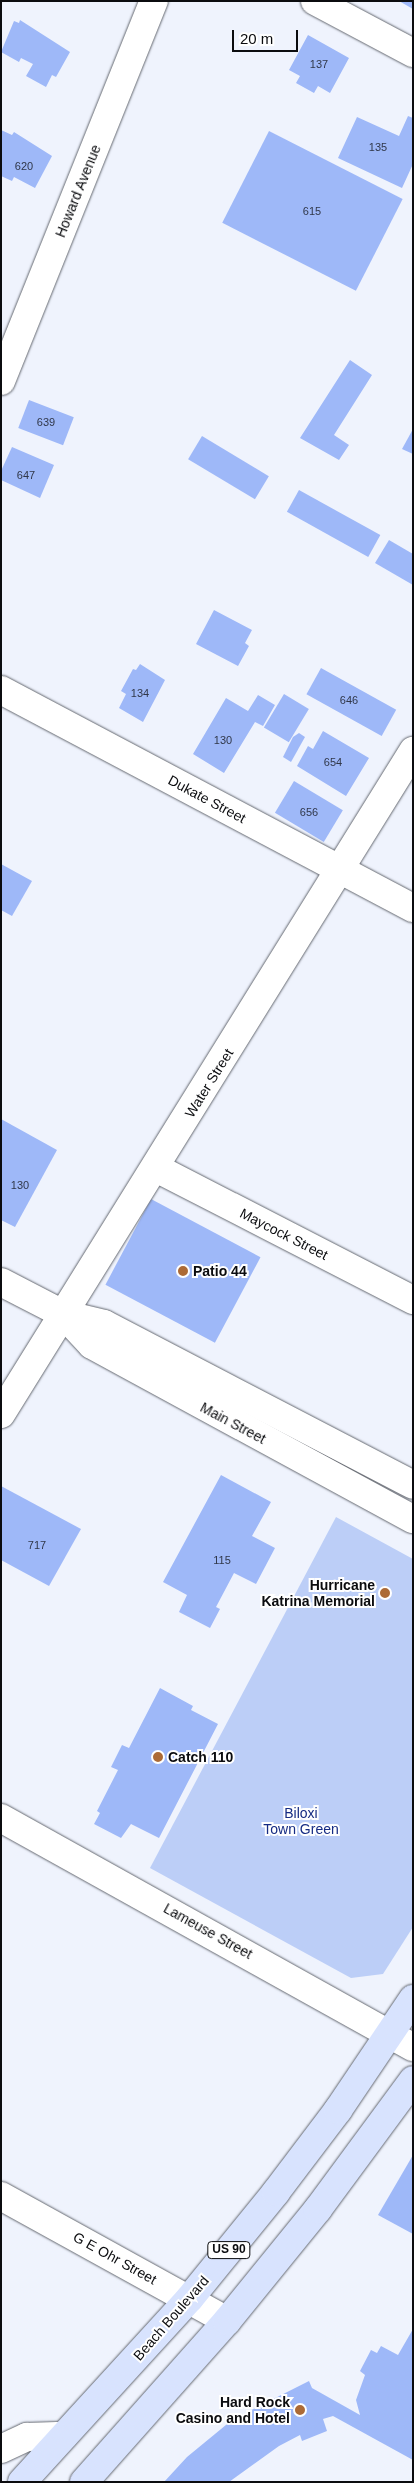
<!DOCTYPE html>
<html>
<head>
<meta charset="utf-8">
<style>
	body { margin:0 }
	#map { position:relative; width:414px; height:2483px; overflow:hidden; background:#eff3fd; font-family:Arial,sans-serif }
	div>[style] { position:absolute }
	.green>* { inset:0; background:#bccef7 }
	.building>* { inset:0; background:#9eb8f8; transform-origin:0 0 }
	.roads { filter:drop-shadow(0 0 1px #656971) drop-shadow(0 0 1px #656971) }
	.minor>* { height:28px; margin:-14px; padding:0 14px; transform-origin:14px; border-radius:14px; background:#fff }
	.tertiary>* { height:28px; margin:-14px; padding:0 14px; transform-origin:14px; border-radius:14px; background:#fff }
	.secondary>* { height:28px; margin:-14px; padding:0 14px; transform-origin:14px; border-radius:14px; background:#fff }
	.primary>* { height:28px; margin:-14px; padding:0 14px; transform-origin:14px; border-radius:14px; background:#d8e3fe }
	.dots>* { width:14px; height:14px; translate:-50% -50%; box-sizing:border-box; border:2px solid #fff; border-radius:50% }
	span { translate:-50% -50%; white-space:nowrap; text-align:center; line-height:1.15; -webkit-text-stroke:4px #fff; paint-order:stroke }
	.number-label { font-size:11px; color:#303749 }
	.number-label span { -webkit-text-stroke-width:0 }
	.shield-label span { padding:1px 4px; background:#fff; border:1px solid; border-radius:4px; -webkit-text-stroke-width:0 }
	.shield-label { font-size:12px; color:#0b0c0f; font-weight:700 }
	.street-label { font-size:14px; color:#0b0c0f }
	.poi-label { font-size:14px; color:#0b0c0f; font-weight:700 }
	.left { translate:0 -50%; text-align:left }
	.right { translate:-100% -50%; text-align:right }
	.park-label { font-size:14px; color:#152b83 }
	.frame { position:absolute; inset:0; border:2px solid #0b0c0f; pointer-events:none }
	.scale { position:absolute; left:232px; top:30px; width:66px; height:22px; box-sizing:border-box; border:2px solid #0b0c0f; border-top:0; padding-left:6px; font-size:15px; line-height:18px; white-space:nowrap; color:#0b0c0f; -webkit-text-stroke:4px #fff; paint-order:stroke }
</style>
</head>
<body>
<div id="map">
	<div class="green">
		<div style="clip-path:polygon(336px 1517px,413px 1559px,413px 1927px,383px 1974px,351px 1978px,150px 1868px)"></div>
	</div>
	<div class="building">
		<div style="clip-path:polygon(399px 1px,413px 1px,413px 9px)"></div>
		<div style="clip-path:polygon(20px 20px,70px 52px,56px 77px,52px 75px,46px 87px,26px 76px,33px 64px,21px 58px,19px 62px,1px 52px,14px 21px,19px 23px)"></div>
		<div style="clip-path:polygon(308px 35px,349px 58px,330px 93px,318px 86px,314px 93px,296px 83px,300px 76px,289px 70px)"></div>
		<div style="clip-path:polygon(408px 116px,413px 118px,413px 164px,402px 188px,338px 158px,357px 117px,399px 136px)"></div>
		<div style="clip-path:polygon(1px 130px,12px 135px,14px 132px,52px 156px,35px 188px,14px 177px,12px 181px,1px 176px)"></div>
		<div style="left:269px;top:131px;width:150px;height:103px;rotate:27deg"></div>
		<div style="clip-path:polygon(350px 360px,372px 375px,334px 435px,349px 445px,339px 460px,300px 438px)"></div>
		<div style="left:29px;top:400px;width:48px;height:30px;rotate:21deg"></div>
		<div style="clip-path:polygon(413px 429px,413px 454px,402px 449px)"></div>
		<div style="left:202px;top:436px;width:78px;height:27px;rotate:31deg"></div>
		<div style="clip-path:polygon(12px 447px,54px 465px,40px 498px,1px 480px,1px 471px)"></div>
		<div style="left:299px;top:490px;width:93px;height:25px;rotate:29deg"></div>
		<div style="clip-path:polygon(389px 540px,413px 554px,413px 585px,375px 563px)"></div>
		<div style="clip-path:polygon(214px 610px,252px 630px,245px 643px,249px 646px,238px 666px,196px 644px)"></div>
		<div style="clip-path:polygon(140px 664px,165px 680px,143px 722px,119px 708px,126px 694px,121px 691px,133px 669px,136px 670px)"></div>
		<div style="left:321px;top:668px;width:86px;height:30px;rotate:29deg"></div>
		<div style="left:284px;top:694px;width:29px;height:39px;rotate:31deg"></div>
		<div style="clip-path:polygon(258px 695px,275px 705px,263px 726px,255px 722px,224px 773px,193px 754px,226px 698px,248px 711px)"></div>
		<div style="clip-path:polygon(323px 731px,369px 758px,346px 796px,297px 766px,308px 746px,313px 749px)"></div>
		<div style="clip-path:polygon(299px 733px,305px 737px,291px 762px,283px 757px,293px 737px)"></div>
		<div style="left:294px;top:781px;width:57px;height:37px;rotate:31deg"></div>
		<div style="clip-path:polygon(1px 864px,32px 881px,12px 916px,1px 910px)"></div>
		<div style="clip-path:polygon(1px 1119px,57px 1150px,15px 1227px,1px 1220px)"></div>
		<div style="left:151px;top:1199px;width:124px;height:97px;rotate:28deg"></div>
		<div style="clip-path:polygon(221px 1475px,271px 1502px,252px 1536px,275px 1548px,256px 1584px,234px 1573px,216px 1607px,220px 1609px,210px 1628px,179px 1612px,187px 1595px,163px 1582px)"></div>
		<div style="clip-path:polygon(1px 1486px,81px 1529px,49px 1586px,1px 1560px)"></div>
		<div style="clip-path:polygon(160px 1688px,193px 1706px,191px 1710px,218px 1724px,159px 1838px,131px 1824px,121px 1838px,94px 1824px,100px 1813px,97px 1811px,118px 1770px,111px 1767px,122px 1745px,129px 1748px)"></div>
		<div style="clip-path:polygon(413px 2155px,413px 2234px,378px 2215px)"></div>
		<div style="clip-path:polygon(413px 2329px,413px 2460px,333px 2416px,323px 2419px,327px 2431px,302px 2441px,300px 2435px,279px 2446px,229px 2482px,164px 2482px,187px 2457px,232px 2420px,309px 2381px,312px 2388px,360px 2415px,356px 2400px,365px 2375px,360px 2371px,371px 2350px,377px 2353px,381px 2346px,398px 2355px)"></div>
	</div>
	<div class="roads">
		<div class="minor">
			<div style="left:315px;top:1px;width:111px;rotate:28deg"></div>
			<div style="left:1px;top:690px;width:466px;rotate:27.9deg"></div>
			<div style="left:156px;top:1168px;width:289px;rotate:27.2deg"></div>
			<div style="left:1px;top:1414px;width:781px;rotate:-58.14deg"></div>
			<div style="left:1px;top:2196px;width:258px;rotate:28.9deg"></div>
			<div style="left:1px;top:2449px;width:29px;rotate:-25deg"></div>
			<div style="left:27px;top:2437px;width:37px;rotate:-2deg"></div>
		</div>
		<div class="tertiary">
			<div style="left:1px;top:1282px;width:70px;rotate:27.3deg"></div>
			<div style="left:63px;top:1314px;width:42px;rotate:13.7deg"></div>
			<div style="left:104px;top:1324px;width:348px;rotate:27.5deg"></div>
			<div style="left:63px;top:1314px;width:42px;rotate:46.9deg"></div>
			<div style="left:92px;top:1345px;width:365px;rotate:28.5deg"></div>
			<div style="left:1px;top:1818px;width:471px;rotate:29.1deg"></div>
		</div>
		<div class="secondary">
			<div style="left:1px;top:381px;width:410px;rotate:-68.1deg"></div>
		</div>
		<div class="primary">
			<div style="left:22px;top:2482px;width:249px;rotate:-47.6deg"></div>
			<div style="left:190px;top:2298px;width:136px;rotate:-50.9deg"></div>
			<div style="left:276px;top:2192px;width:103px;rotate:-52.9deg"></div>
			<div style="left:338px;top:2110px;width:134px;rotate:-56deg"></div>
			<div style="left:84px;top:2482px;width:215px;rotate:-48.4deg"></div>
			<div style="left:227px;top:2321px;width:144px;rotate:-50.9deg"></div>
			<div style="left:318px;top:2209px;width:160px;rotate:-53.6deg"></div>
		</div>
	</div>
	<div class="dots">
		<div style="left:183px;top:1271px;background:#ac6a36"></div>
		<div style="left:385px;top:1593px;background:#ac6a36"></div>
		<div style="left:158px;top:1757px;background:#ac6a36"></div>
		<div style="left:300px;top:2410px;background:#ac6a36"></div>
	</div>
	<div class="number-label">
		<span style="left:319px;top:64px">137</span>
		<span style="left:378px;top:147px">135</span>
		<span style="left:24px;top:166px">620</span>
		<span style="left:312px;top:211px">615</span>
		<span style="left:46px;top:422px">639</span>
		<span style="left:26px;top:475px">647</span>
		<span style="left:140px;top:693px">134</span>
		<span style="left:349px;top:700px">646</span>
		<span style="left:223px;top:740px">130</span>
		<span style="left:333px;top:762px">654</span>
		<span style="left:309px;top:812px">656</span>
		<span style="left:20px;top:1185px">130</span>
		<span style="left:37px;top:1545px">717</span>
		<span style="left:222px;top:1560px">115</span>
	</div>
	<div class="shield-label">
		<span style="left:229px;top:2250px">US 90</span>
	</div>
	<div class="street-label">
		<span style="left:78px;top:191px;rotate:-68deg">Howard Avenue</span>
		<span style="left:207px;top:799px;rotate:28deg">Dukate Street</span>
		<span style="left:209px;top:1083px;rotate:-58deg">Water Street</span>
		<span style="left:284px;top:1234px;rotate:27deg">Maycock Street</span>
		<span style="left:233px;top:1423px;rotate:28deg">Main Street</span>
		<span style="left:208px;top:1931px;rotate:29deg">Lameuse Street</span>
		<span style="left:115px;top:2258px;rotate:29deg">G E Ohr Street</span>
		<span style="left:171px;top:2318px;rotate:-49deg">Beach Boulevard</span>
	</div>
	<div class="poi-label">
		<span class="left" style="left:193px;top:1271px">Patio 44</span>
		<span class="right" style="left:375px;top:1593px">Hurricane<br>Katrina Memorial</span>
		<span class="left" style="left:168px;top:1757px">Catch 110</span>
		<span class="right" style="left:290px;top:2410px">Hard Rock<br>Casino and Hotel</span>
	</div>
	<div class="park-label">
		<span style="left:301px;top:1821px">Biloxi<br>Town Green</span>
	</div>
	<div class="frame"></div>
	<div class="scale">20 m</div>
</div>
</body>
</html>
